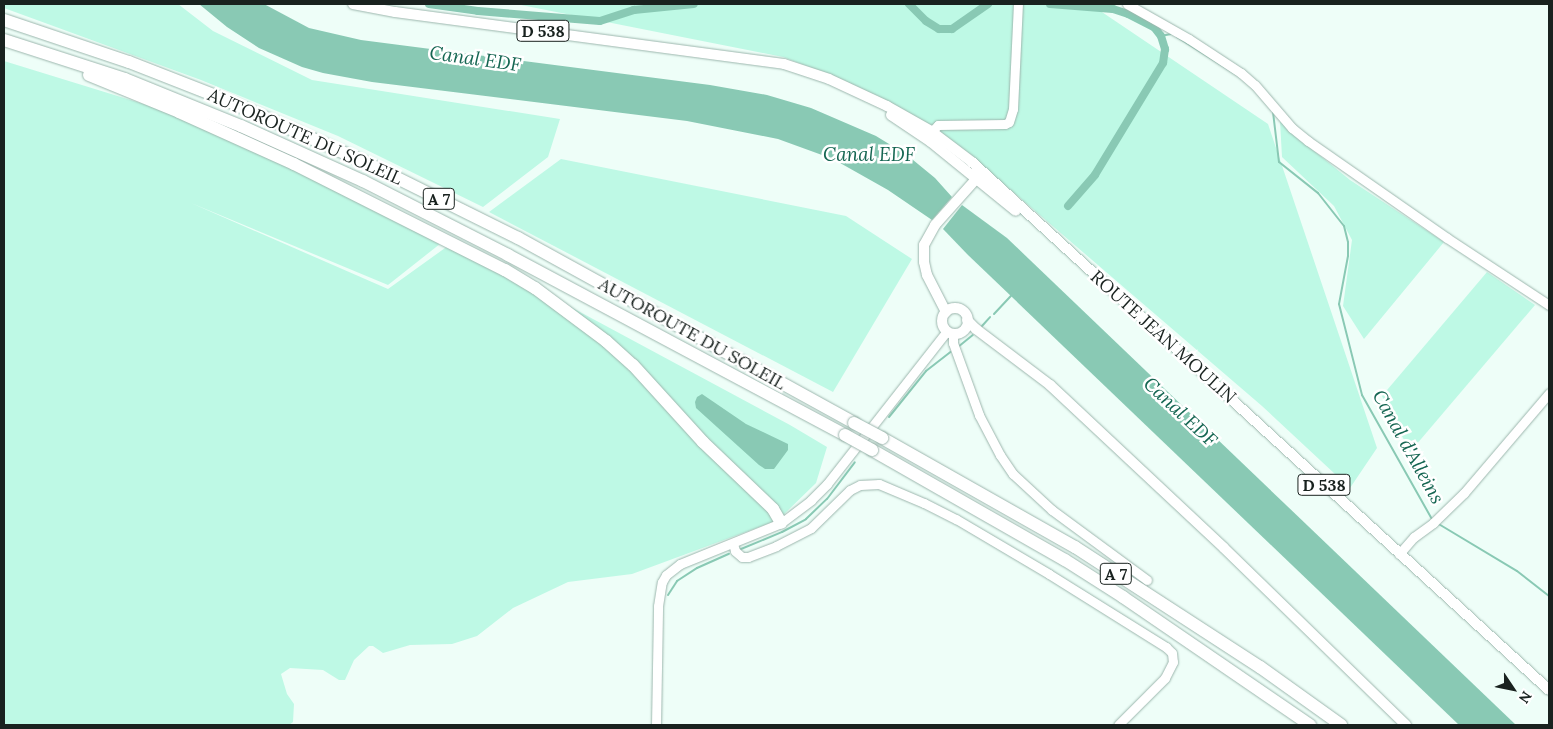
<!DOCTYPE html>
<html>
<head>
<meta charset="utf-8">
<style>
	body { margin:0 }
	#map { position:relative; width:1553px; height:729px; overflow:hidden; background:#eefef8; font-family:Lora,serif }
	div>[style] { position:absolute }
	.green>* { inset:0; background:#bef9e5 }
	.water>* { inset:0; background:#89c9b4 }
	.stream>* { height:2px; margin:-1px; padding:0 1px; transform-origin:1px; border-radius:1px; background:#89c9b4 }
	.canal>* { height:8px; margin:-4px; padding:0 4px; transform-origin:4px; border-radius:4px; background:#89c9b4 }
	.roads { filter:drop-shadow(0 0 1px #9cb6ad) drop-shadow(0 0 1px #9cb6ad) }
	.minor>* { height:9px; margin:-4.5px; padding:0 4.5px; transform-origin:4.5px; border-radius:4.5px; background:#fff }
	.major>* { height:10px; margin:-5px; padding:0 5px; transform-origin:5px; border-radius:5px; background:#fff }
	.major>.ring { margin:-5px; padding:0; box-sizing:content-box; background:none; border:10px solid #fff; border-radius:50% }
	.highway>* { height:12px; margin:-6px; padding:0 6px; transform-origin:6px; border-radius:6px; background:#fff }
	.bridges { filter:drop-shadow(0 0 1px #9cb6ad) drop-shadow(0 0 1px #9cb6ad) }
	.highway-bridge>* { height:12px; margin:-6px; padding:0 6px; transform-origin:6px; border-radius:6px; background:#fff }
	span { translate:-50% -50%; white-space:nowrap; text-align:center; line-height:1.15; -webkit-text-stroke:5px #fff; paint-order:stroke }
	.shield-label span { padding:1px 4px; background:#fff; border:1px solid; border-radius:4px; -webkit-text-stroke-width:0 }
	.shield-label { font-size:16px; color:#19221f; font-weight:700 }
	.street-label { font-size:18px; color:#19221f }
	.water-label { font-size:19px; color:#156652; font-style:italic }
	.frame { position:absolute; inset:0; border:5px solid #19221f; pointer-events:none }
	.north { position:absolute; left:1488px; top:664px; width:50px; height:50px; -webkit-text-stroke:4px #fff; paint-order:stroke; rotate:124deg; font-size:14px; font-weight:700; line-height:20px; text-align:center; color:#19221f }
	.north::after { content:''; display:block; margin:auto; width:18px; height:22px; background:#19221f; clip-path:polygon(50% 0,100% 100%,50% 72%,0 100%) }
</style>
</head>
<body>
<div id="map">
	<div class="green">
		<div style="clip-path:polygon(4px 4px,178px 4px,213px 31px,312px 80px,560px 119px,548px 157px,483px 207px,338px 136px,201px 80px,4px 8px)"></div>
		<div style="clip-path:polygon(516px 4px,1090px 4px,1268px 124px,1377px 448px,1350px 488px,1262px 406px,992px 174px,904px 110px,843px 80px,783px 57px)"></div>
		<div style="clip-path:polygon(4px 61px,189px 118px,450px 236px,388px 285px,191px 203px,388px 289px,452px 243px,790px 425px,827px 447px,816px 483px,778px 520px,632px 574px,568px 582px,513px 608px,477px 636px,452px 644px,410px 645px,383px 653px,373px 646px,369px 646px,354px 660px,345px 680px,339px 680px,323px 670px,290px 668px,281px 674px,287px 694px,294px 704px,293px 722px,289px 725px,4px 725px)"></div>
		<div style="clip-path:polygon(1280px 121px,1292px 133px,1350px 180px,1444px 242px,1364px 339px,1343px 306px,1352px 240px,1334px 206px,1282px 157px)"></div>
		<div style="clip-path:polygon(561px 159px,846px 216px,912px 259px,833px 392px,489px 212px)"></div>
		<div style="clip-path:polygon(1487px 272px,1535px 305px,1410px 452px,1382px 396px)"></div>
	</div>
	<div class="water">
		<div style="clip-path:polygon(199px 4px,264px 4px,309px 28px,361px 40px,710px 85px,767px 95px,811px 108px,876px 136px,907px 155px,935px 178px,952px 197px,932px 220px,888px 190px,833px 159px,778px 139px,687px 121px,372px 82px,323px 73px,302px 67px,259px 48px,227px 27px)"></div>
		<div style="clip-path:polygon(962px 205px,1007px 238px,1516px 725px,1459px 725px,968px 255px,943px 229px)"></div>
		<div style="clip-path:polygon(702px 394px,746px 424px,788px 444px,788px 450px,774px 469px,765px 469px,759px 465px,696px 408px,695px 402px,697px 397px)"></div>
	</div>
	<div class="stream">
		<div style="left:1161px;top:36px;width:10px;rotate:-11deg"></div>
		<div style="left:1177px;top:37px;width:71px;rotate:32.3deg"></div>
		<div style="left:1273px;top:112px;width:50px;rotate:83.2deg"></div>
		<div style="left:1279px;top:162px;width:50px;rotate:38.5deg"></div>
		<div style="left:1318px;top:193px;width:42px;rotate:51.8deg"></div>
		<div style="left:1344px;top:226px;width:16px;rotate:76deg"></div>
		<div style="left:1348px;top:242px;width:14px;rotate:90deg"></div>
		<div style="left:1348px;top:256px;width:49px;rotate:100.6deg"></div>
		<div style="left:1339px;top:304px;width:94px;rotate:75.8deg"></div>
		<div style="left:1362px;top:395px;width:142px;rotate:60.6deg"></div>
		<div style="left:994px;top:314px;width:25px;rotate:-47deg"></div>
		<div style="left:982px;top:326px;width:12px;rotate:-48deg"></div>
		<div style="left:958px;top:347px;width:19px;rotate:-39deg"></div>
		<div style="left:889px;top:417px;width:59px;rotate:-51.2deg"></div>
		<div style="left:926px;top:371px;width:31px;rotate:-38deg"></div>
		<div style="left:1437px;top:523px;width:93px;rotate:31deg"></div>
		<div style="left:1517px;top:571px;width:41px;rotate:38deg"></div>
		<div style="left:741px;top:549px;width:44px;rotate:-22.5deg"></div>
		<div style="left:782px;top:532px;width:27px;rotate:-28deg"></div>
		<div style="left:806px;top:519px;width:29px;rotate:-44deg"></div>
		<div style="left:827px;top:499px;width:46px;rotate:-52.9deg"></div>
		<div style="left:668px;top:595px;width:17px;rotate:-57deg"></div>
		<div style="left:677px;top:581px;width:24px;rotate:-33deg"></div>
		<div style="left:697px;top:568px;width:35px;rotate:-24deg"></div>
	</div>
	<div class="canal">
		<div style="left:429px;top:4px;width:49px;rotate:8.1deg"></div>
		<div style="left:478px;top:11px;width:122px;rotate:4.7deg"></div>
		<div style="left:600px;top:21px;width:36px;rotate:-18deg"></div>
		<div style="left:634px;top:10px;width:60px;rotate:-5.7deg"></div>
		<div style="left:909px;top:4px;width:24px;rotate:45deg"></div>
		<div style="left:926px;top:21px;width:15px;rotate:32deg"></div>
		<div style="left:939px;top:29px;width:13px"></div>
		<div style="left:952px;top:29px;width:44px;rotate:-34.8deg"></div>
		<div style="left:1050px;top:4px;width:63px;rotate:4.5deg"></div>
		<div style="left:1113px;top:9px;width:16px;rotate:18deg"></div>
		<div style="left:1128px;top:14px;width:29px;rotate:27deg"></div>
		<div style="left:1154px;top:27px;width:11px;rotate:52deg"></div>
		<div style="left:1161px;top:36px;width:14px;rotate:73deg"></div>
		<div style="left:1165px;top:49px;width:14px;rotate:98deg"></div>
		<div style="left:1163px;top:63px;width:131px;rotate:121.3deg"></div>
		<div style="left:1095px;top:175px;width:41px;rotate:131.1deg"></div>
	</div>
	<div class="roads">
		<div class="minor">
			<div style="left:1127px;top:4px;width:71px;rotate:29.4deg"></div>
			<div style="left:1189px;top:39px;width:62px;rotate:33.2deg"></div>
			<div style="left:1241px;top:73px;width:18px;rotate:41deg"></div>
			<div style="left:1255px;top:85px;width:57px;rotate:49.3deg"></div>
			<div style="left:1292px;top:128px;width:21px;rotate:39deg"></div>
			<div style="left:1308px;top:141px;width:169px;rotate:34.9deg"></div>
			<div style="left:1447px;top:238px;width:122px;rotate:33.3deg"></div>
			<div style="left:928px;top:135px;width:14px;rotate:-45deg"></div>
			<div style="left:938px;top:125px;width:67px;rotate:-0.9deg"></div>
			<div style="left:1005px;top:124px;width:4px;rotate:-27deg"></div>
			<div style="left:1009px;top:122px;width:14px;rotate:-73deg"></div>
			<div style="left:1013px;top:109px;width:105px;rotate:-87.3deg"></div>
			<div style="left:953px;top:334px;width:9px;rotate:90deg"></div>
			<div style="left:953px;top:343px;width:77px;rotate:70.1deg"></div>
			<div style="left:979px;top:415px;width:45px;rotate:62.3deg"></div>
			<div style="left:1000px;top:455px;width:23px;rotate:56deg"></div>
			<div style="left:1013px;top:474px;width:53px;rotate:42.7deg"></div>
			<div style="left:1052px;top:510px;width:118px;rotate:36.4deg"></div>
			<div style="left:733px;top:543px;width:8px;rotate:76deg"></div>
			<div style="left:735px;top:551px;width:9px;rotate:41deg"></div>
			<div style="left:742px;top:557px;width:6px"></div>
			<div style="left:748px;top:557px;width:30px;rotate:-21deg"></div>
			<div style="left:776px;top:546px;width:39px;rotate:-27deg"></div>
			<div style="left:811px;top:528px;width:54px;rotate:-44.3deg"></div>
			<div style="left:850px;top:490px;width:11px;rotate:-27deg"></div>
			<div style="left:860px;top:485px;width:19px;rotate:-3deg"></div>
			<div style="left:879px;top:484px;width:49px;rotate:22.9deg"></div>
			<div style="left:924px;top:503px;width:36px;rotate:27deg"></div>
			<div style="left:956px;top:519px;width:108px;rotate:30.6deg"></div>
			<div style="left:1049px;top:574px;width:138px;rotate:32deg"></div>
			<div style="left:1166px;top:647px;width:8px;rotate:45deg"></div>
			<div style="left:1172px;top:653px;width:9px;rotate:84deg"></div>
			<div style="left:1173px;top:662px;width:18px;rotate:117deg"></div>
			<div style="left:1165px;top:678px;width:66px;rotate:135deg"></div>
			<div style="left:1399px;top:554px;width:23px;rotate:-49deg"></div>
			<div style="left:1414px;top:537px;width:24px;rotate:-36deg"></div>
			<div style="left:1433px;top:523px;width:43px;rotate:-44.1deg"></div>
			<div style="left:1464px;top:493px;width:131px;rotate:-49.6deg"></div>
			<div style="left:656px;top:725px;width:119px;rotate:-89deg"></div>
			<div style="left:658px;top:606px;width:24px;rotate:-81deg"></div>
			<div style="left:662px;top:582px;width:8px;rotate:-60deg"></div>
			<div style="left:666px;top:575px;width:18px;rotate:-38deg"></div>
			<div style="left:680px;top:564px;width:109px;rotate:-22.1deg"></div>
			<div style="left:781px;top:523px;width:38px;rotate:-37deg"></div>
			<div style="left:811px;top:500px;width:23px;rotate:-45deg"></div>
			<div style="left:827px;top:484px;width:194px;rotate:-51.9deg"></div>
		</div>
		<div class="major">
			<div style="left:353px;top:4px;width:43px;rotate:10.8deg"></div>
			<div style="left:395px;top:12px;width:392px;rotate:7.6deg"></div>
			<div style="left:784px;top:64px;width:47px;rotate:18.4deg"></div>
			<div style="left:829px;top:79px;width:64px;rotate:25deg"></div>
			<div style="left:887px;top:106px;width:51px;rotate:29.6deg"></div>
			<div style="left:931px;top:131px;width:51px;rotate:37.1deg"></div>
			<div style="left:972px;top:162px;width:782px;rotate:42.46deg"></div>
			<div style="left:891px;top:115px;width:48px;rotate:34deg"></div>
			<div style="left:931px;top:142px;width:109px;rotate:39.1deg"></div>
			<div class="ring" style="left:942px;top:308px;width:16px;height:16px"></div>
			<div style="left:946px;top:312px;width:42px;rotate:-117.2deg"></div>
			<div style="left:927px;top:275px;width:13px;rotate:-103deg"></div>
			<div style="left:924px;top:262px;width:17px;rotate:-90deg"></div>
			<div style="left:924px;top:245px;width:23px;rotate:-61deg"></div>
			<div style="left:935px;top:225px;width:63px;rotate:-48.2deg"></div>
			<div style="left:977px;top:178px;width:6px;rotate:-99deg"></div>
			<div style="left:967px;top:320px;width:13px;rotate:45deg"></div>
			<div style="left:976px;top:329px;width:93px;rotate:37.1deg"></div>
			<div style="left:1050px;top:385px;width:238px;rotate:43.1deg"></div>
			<div style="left:1224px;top:548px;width:254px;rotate:44.2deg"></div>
		</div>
		<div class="highway">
			<div style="left:4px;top:20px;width:132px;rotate:18.6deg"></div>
			<div style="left:129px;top:62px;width:104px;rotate:21.4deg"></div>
			<div style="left:226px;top:100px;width:159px;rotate:24.1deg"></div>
			<div style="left:371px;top:165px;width:164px;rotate:26.4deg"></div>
			<div style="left:518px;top:238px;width:384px;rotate:28.8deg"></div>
			<div style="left:4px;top:40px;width:127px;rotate:17.9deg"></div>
			<div style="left:125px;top:79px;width:125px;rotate:22.1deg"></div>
			<div style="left:241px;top:126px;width:134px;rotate:24.3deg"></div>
			<div style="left:363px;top:181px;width:163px;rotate:27deg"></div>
			<div style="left:508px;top:255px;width:382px;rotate:28.1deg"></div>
			<div style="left:89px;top:75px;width:97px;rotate:22.3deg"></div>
			<div style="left:179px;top:112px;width:126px;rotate:24.3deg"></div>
			<div style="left:294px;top:164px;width:236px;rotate:26.7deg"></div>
			<div style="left:505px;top:270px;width:35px;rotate:31deg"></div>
			<div style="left:535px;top:288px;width:89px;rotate:36.7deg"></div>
			<div style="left:606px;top:341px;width:36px;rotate:42deg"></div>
			<div style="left:633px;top:365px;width:104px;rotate:47.7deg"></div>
			<div style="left:703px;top:442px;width:97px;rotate:43.7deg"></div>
			<div style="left:773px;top:509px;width:16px;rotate:60deg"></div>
			<div style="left:882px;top:438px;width:222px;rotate:29.5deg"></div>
			<div style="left:1075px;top:547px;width:221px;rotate:33deg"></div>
			<div style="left:1260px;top:667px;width:100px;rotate:35.6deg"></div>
			<div style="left:872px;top:450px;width:222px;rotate:29.7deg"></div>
			<div style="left:1065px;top:560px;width:69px;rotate:32.5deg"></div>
			<div style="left:1123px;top:597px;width:227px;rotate:34.4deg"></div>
		</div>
	</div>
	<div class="bridges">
		<div class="highway-bridge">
			<div style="left:854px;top:423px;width:32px;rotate:28deg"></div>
			<div style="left:845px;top:435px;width:31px;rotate:29deg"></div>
		</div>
	</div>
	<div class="shield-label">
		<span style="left:543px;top:31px">D 538</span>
		<span style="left:439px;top:199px">A 7</span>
		<span style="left:1324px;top:485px">D 538</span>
		<span style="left:1116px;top:574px">A 7</span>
	</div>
	<div class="street-label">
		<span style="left:305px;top:137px;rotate:24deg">AUTOROUTE DU SOLEIL</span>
		<span style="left:692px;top:334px;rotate:29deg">AUTOROUTE DU SOLEIL</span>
		<span style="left:1163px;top:337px;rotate:42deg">ROUTE JEAN MOULIN</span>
	</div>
	<div class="water-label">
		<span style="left:475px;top:59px;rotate:8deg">Canal EDF</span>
		<span style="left:869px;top:155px">Canal EDF</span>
		<span style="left:1180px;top:412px;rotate:43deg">Canal EDF</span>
		<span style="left:1408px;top:447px;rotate:61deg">Canal d'Alleins</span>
	</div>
	<div class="frame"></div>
	<div class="north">N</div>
</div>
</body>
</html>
